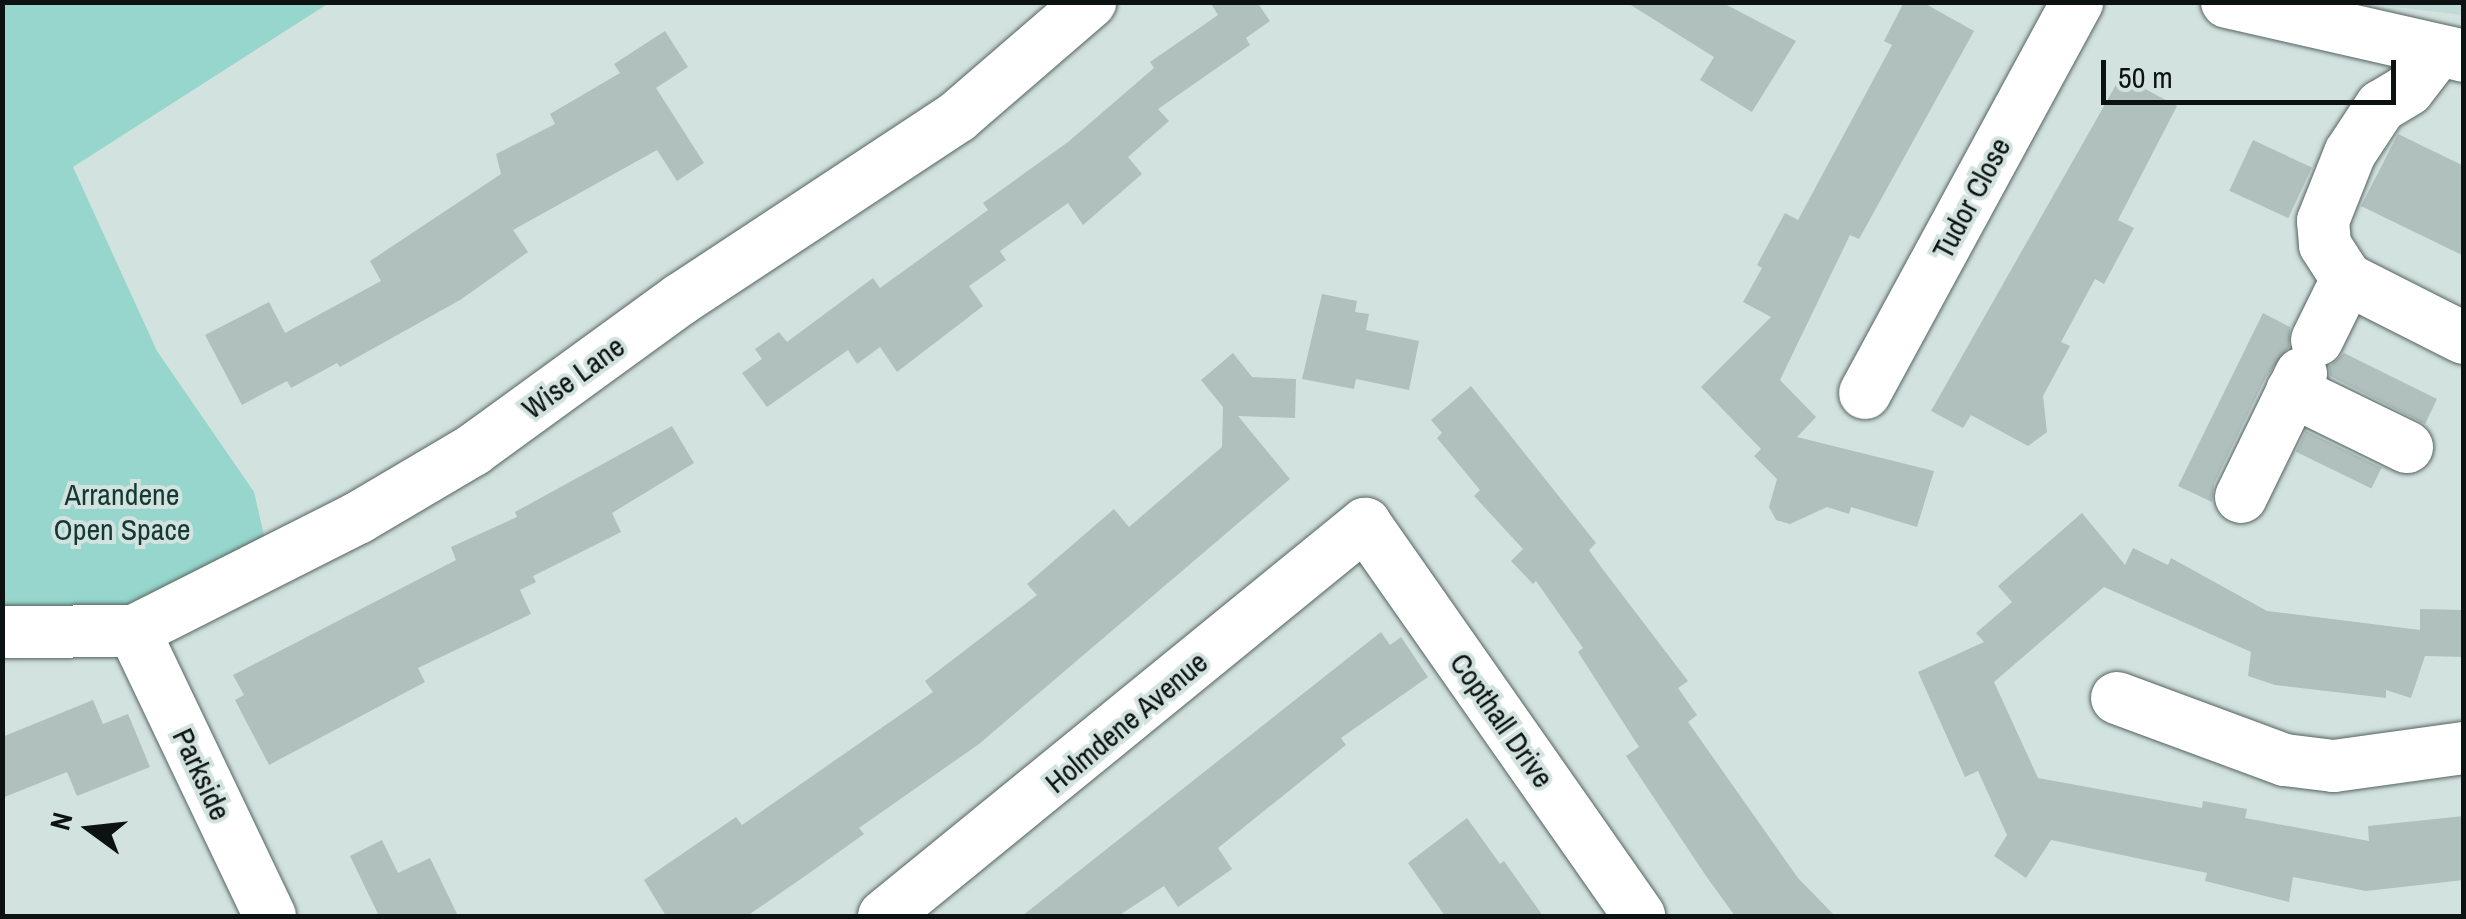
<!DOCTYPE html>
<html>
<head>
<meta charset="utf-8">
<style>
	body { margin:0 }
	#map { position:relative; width:2466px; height:919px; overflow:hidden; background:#d2e2df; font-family:"Archivo Narrow",sans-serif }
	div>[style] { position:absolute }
	.built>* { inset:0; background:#c0dad6 }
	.green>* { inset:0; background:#97d6cc }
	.building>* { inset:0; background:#b0c0bd; transform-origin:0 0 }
	.roads { filter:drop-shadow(0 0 2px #556361) drop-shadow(0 0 2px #556361) }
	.minor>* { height:52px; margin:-26px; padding:0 26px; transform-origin:26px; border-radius:26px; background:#fff }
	span { translate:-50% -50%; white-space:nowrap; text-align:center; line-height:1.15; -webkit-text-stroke:8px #d2e2df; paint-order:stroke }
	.street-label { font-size:30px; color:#0c1211 }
	.park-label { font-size:30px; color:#143934 }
	.frame { position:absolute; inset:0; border:5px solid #0c1211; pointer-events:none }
	.north { position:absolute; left:40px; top:779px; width:100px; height:100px; -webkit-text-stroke:8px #d2e2df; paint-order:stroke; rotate:285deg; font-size:28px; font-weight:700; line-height:40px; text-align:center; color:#0c1211 }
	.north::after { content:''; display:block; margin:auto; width:35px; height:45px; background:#0c1211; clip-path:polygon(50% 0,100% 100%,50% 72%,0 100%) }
	.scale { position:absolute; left:2101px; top:60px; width:295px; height:45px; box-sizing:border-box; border:5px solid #0c1211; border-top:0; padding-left:12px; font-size:30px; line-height:35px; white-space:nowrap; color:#0c1211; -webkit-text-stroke:8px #d2e2df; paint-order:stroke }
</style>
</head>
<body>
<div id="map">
	<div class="built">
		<div style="clip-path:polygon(2362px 3px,2463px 3px,2463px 15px)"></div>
	</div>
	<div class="green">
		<div style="clip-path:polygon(2px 3px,329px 3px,73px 167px,157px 351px,254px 492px,272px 570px,129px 642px,3px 635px)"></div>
	</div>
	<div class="building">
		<div style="clip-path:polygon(1210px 2px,1257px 2px,1270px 21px,1246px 38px,1250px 45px,1158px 109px,1169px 121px,1128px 157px,1142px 174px,1083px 225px,1068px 203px,1000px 251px,1006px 260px,969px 286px,983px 306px,897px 372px,880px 347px,857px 364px,848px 350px,767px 407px,742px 373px,762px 359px,755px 349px,779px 332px,787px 342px,873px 278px,880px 288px,988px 210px,983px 203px,1068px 142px,1154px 68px,1150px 62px,1218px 15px)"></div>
		<div style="clip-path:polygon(1626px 2px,1721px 2px,1796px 41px,1752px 112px,1700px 80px,1714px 57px)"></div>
		<div style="clip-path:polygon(1904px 2px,1922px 2px,1974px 31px,1859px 239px,1850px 235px,1780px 380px,1816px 417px,1797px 437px,1934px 471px,1917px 527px,1851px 507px,1849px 514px,1827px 507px,1790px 524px,1776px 520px,1769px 507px,1777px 479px,1754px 456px,1761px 449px,1701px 387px,1771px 317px,1743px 302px,1762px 268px,1757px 265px,1785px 213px,1798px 220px,1892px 45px,1884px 41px)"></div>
		<div style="clip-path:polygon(665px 31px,688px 67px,656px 88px,704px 163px,677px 181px,657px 150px,513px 230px,528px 252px,460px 300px,340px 367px,337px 363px,291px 388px,287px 381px,242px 405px,205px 335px,269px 302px,285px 333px,381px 281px,370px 261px,501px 174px,496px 154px,555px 124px,550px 114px,620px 73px,614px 64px)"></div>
		<div style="clip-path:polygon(2121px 76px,2177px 106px,2118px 220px,2134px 228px,2104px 284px,2095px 279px,2061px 342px,2070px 346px,2043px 396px,2047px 432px,2028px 446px,1971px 415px,1963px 428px,1931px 411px)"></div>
		<div style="clip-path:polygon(2398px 134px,2464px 166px,2464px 256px,2361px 206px)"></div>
		<div style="left:2253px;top:140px;width:65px;height:56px;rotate:25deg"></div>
		<div style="clip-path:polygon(1322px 294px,1357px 301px,1355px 312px,1369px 314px,1366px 330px,1419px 341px,1409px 390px,1356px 379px,1354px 389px,1302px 379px)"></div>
		<div style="clip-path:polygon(2263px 313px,2290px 327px,2289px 347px,2266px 377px,2214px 484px,2212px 502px,2178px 486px)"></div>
		<div style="clip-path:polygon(1233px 353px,1252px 377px,1296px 379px,1295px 418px,1238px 416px,1290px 479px,979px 744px,859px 828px,864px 834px,808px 874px,747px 916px,666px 916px,644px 880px,736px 817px,742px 825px,933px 692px,925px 681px,1037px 595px,1027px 584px,1114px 509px,1129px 527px,1222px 447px,1223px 407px,1201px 380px)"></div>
		<div style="clip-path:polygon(2344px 353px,2437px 399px,2425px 424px,2330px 376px,2329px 367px)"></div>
		<div style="clip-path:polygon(1471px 386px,1596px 543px,1589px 550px,1598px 563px,1688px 681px,1678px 688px,1697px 715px,1688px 722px,1798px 878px,1835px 916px,1735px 916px,1706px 876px,1626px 756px,1639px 747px,1578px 652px,1583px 648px,1536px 581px,1533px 584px,1511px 561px,1523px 549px,1474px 496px,1480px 490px,1437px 438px,1442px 433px,1431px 420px)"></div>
		<div style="clip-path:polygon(672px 426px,694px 463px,612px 513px,621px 532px,533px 576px,536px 582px,520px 590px,531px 614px,418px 668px,425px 682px,269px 765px,235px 700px,244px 695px,233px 675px,456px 560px,451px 547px,517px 517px,515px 512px)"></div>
		<div style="left:2306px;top:431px;width:84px;height:23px;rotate:26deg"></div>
		<div style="clip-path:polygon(2082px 513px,2125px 565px,2133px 548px,2168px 565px,2171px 558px,2267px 611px,2420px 630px,2420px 609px,2464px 610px,2464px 657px,2425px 656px,2411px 698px,2386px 690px,2386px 698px,2275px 685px,2248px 676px,2251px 652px,2104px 587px,1994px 682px,2038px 778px,2202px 808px,2203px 801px,2247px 809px,2245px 818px,2369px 841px,2368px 826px,2464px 816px,2464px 880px,2366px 891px,2293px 877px,2289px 902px,2205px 881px,2207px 873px,2051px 840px,2026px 878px,1994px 856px,2007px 835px,1978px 771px,1965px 777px,1918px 672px,1984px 642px,1976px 633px,2012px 602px,1998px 586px)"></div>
		<div style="clip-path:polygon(1381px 632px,1390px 645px,1401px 637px,1428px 677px,1341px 738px,1346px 745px,1218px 848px,1232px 869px,1178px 907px,1164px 886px,1118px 916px,1022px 916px)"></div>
		<div style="clip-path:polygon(93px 700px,103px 724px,128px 714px,150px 767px,77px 796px,67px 772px,2px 798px,2px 737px)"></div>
		<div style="clip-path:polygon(1467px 818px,1500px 864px,1504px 861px,1543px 916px,1445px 916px,1408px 863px)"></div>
		<div style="clip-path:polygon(382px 840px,398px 873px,430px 858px,458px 916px,379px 916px,350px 856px)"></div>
	</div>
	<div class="roads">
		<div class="minor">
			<div style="left:2227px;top:2px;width:243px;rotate:12.8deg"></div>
			<div style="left:2438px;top:51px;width:49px;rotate:127.6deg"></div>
			<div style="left:2408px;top:90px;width:31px;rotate:149deg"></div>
			<div style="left:2381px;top:106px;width:56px;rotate:123.4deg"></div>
			<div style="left:2350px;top:153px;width:73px;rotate:111.7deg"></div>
			<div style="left:2323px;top:221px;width:24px;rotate:85deg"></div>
			<div style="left:2325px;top:245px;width:40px;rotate:57.1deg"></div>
			<div style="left:2347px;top:279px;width:131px;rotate:26.8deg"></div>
			<div style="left:2317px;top:340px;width:68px;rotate:-63.8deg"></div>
			<div style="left:2292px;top:391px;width:128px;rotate:26deg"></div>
			<div style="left:1865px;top:393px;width:445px;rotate:-61.5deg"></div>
			<div style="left:2241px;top:497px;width:137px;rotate:-64deg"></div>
			<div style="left:134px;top:631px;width:316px;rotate:64.5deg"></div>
			<div style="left:2px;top:632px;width:132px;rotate:-0.4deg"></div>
			<div style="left:134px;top:631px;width:251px;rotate:-26.8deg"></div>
			<div style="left:358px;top:518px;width:134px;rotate:-30.6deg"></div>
			<div style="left:473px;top:450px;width:257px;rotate:-36deg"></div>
			<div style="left:681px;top:299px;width:331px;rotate:-33.4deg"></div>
			<div style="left:957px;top:117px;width:176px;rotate:-40.8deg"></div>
			<div style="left:2117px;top:698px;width:179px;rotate:20.3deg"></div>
			<div style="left:2285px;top:760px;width:49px;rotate:7deg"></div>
			<div style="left:2334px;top:766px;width:131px;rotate:-7.9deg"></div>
			<div style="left:884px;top:916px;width:621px;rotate:-39.18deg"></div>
			<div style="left:1365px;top:524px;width:478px;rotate:55deg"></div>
		</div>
	</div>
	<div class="street-label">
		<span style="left:1971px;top:198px;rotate:-62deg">Tudor Close</span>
		<span style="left:573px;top:377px;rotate:-36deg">Wise Lane</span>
		<span style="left:1502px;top:720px;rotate:55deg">Copthall Drive</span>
		<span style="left:1126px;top:722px;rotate:-40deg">Holmdene Avenue</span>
		<span style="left:202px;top:774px;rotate:65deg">Parkside</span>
	</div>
	<div class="park-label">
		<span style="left:122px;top:511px">Arrandene<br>Open Space</span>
	</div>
	<div class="frame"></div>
	<div class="north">N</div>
	<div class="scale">50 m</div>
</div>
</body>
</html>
